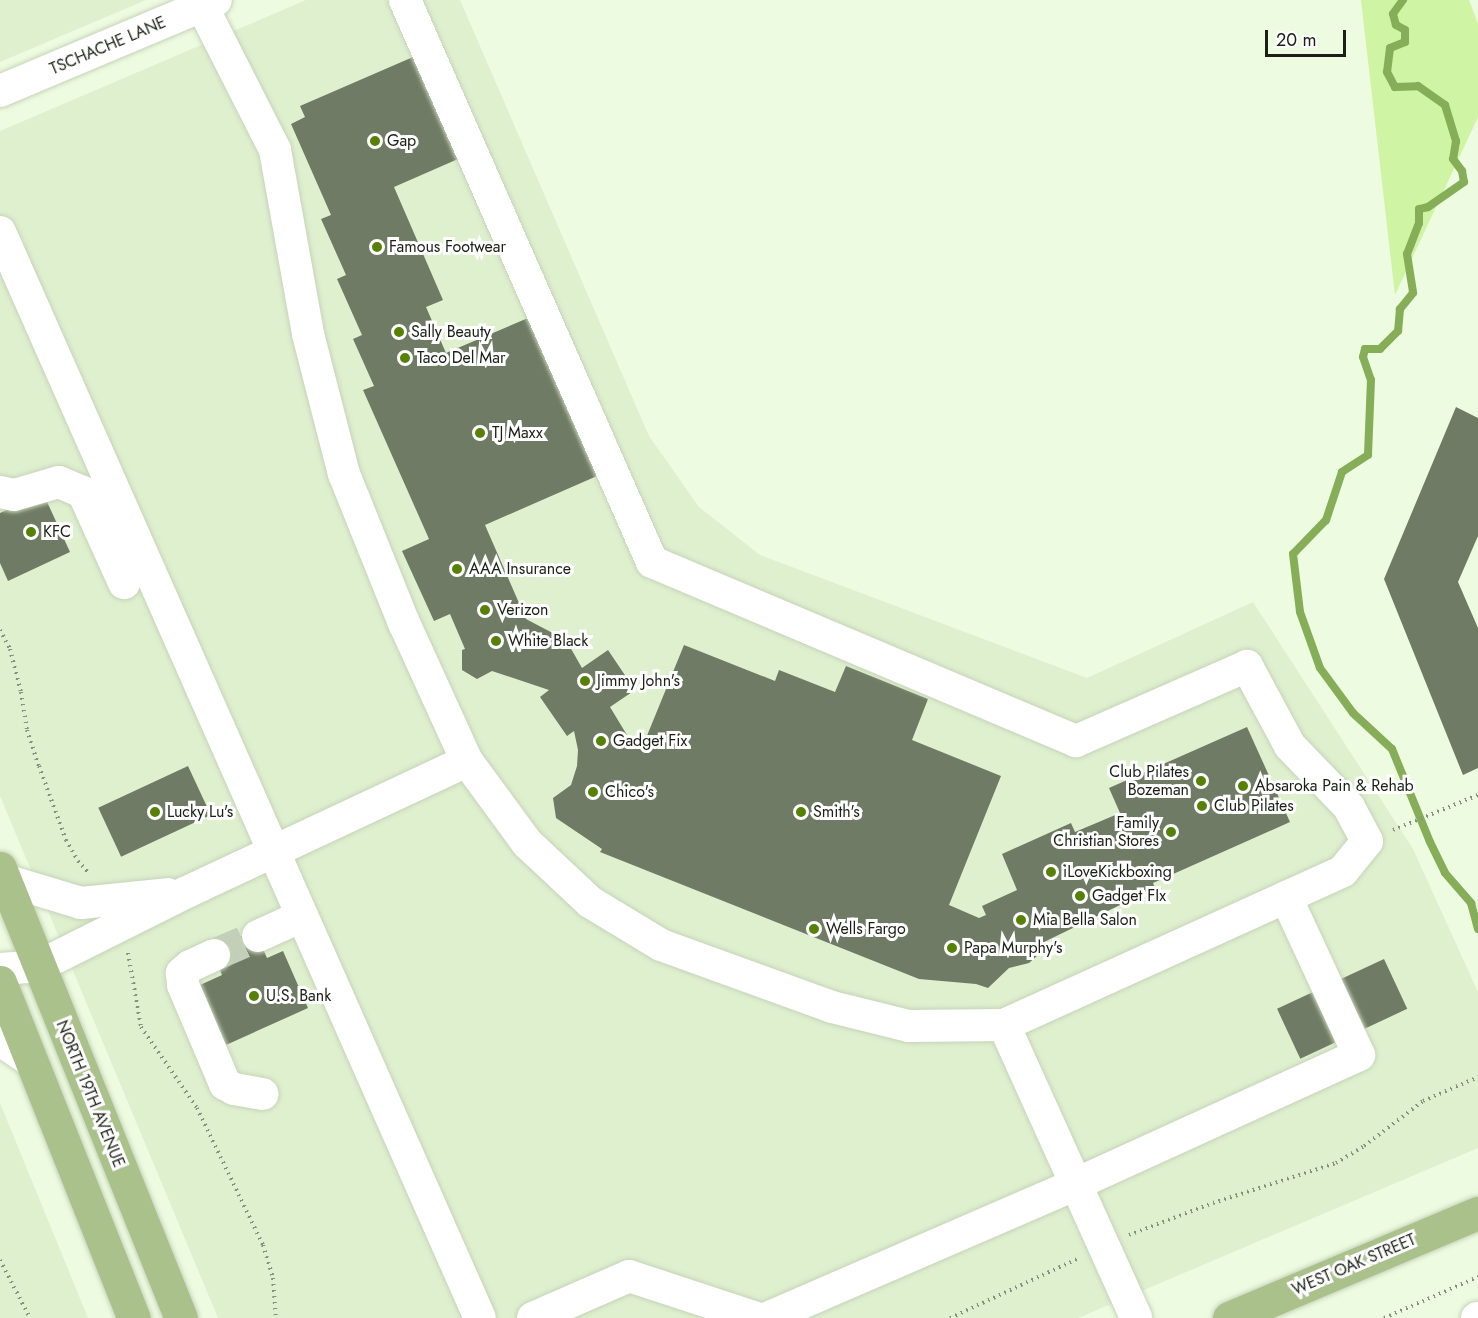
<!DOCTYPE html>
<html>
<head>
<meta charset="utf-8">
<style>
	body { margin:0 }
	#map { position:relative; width:1478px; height:1318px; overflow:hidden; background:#edfbe0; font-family:Jost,sans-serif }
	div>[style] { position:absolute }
	.built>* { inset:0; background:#dff0cf }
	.green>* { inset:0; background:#cef4a4 }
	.stream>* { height:8px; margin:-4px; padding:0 4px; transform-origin:4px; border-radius:4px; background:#86ad58 }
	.building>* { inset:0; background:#6f7b64; transform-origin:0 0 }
	.minor-tunnel>* { height:32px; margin-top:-16px; transform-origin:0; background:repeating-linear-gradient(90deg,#c3cfb8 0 32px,transparent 0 48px) }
	.path>* { height:4px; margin-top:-2px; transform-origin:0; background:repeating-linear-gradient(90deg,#87907e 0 1.5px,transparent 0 6px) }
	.roads { filter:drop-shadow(0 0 2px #c6d3b9) drop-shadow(0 0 2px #c6d3b9) }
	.minor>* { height:32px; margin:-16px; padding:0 16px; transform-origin:16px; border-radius:16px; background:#fff }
	.major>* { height:33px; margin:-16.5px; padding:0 16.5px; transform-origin:16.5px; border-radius:16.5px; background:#aac18c }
	.dots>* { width:16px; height:16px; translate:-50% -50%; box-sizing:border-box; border:3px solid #fff; border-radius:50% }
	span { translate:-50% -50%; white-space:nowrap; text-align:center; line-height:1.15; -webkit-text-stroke:6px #fff; paint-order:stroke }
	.street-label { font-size:16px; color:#1b1f16 }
	.poi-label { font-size:16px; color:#1b1f16 }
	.left { translate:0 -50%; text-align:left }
	.right { translate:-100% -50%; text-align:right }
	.scale { position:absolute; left:1265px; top:30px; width:81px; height:27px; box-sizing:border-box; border:3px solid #1b1f16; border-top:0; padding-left:8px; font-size:18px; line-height:21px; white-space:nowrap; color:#1b1f16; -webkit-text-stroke:4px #fff; paint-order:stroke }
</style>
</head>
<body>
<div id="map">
	<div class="built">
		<div style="clip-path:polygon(0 0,146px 0,0 62px)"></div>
		<div style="clip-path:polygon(306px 0,460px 0,649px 436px,699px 507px,760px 555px,1087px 678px,1253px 602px,1413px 849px,1478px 992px,1478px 1148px,1078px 1318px,218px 1318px,0 796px,0 131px)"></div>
		<div style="clip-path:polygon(0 1103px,88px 1318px,0 1318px)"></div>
	</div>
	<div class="green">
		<div style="clip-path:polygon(1361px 0,1469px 0,1478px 24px,1478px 117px,1395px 295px)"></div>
	</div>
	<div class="stream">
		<div style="left:1403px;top:0;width:17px;rotate:126deg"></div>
		<div style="left:1393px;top:14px;width:11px;rotate:75deg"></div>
		<div style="left:1396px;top:25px;width:10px;rotate:29deg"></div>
		<div style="left:1405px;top:30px;width:12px;rotate:90deg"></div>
		<div style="left:1405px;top:42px;width:16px;rotate:158deg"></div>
		<div style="left:1390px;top:48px;width:24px;rotate:97deg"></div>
		<div style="left:1387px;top:72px;width:17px;rotate:62deg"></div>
		<div style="left:1395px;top:87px;width:23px;rotate:-2deg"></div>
		<div style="left:1418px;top:86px;width:33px;rotate:35deg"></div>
		<div style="left:1445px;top:105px;width:38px;rotate:73deg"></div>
		<div style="left:1456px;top:141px;width:18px;rotate:99deg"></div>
		<div style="left:1453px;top:159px;width:15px;rotate:53deg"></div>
		<div style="left:1462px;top:171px;width:11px;rotate:80deg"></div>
		<div style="left:1464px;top:182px;width:44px;rotate:145.2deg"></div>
		<div style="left:1428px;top:207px;width:9px;rotate:167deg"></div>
		<div style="left:1419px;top:209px;width:14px;rotate:90deg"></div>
		<div style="left:1419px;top:223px;width:33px;rotate:111deg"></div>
		<div style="left:1407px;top:254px;width:39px;rotate:81deg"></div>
		<div style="left:1413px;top:293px;width:21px;rotate:129deg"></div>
		<div style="left:1400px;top:309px;width:22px;rotate:95deg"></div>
		<div style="left:1398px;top:331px;width:25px;rotate:135deg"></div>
		<div style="left:1380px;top:349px;width:15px;rotate:180deg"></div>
		<div style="left:1365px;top:349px;width:8px;rotate:104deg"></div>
		<div style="left:1363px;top:357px;width:24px;rotate:71deg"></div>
		<div style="left:1371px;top:380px;width:75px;rotate:92.3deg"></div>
		<div style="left:1368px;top:455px;width:31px;rotate:147deg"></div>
		<div style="left:1342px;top:472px;width:51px;rotate:108.4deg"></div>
		<div style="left:1326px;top:520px;width:47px;rotate:134.1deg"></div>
		<div style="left:1293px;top:554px;width:58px;rotate:83.1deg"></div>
		<div style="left:1300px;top:612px;width:59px;rotate:70.3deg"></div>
		<div style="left:1320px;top:668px;width:56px;rotate:53.7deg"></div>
		<div style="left:1353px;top:713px;width:53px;rotate:42.7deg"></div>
		<div style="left:1392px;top:749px;width:100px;rotate:67.8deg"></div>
		<div style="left:1430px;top:842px;width:34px;rotate:64deg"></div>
		<div style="left:1445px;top:873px;width:40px;rotate:49deg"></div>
		<div style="left:1471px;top:903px;width:27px;rotate:75deg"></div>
	</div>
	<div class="building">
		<div style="clip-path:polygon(413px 57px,458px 159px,394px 187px,443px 300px,426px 307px,446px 353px,528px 318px,597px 476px,485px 525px,526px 619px,566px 640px,582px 668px,608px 650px,635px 690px,610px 707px,627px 735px,626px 746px,644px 743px,684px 645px,775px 681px,779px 670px,835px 692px,846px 666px,928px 699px,912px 740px,1001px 776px,949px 905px,979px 918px,986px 915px,982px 906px,1017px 890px,1002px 854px,1071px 823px,1075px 832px,1120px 813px,1109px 788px,1247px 727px,1290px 822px,1153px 883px,1155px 888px,1042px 943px,1045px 949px,1029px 963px,1009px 968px,988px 988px,976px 984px,919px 979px,600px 852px,602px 849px,556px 818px,553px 798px,571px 785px,577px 766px,578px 750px,574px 731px,567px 736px,540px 697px,549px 690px,492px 671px,477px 679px,462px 670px,462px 650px,465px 649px,450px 614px,434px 621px,402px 551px,429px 539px,363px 390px,374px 386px,353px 339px,362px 335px,337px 279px,346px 275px,321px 219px,331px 215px,291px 124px,305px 117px,300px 106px)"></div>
		<div style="clip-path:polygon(1456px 407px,1478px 418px,1478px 536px,1458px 582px,1478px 628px,1478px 768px,1463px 775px,1384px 579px)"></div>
		<div style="clip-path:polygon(43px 493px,70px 552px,8px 581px,0 563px,0 513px)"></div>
		<div style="left:188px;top:766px;width:54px;height:99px;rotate:65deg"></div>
		<div style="clip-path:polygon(255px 931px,267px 958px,283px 951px,308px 1008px,226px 1045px,200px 985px,222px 975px,211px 949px)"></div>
		<div style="left:1384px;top:959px;width:55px;height:118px;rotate:65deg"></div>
	</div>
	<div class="minor-tunnel">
		<div style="left:214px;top:955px;width:48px;rotate:-23.4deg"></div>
	</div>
	<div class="path">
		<div style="left:0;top:630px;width:21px;rotate:62deg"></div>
		<div style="left:10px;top:649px;width:44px;rotate:75.7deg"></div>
		<div style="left:21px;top:692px;width:38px;rotate:81deg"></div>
		<div style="left:27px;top:730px;width:38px;rotate:72deg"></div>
		<div style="left:39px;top:766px;width:79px;rotate:70deg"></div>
		<div style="left:66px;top:840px;width:24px;rotate:60deg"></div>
		<div style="left:78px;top:861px;width:15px;rotate:48deg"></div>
		<div style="left:1393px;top:830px;width:92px;rotate:-22.4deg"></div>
		<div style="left:128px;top:953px;width:75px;rotate:80deg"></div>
		<div style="left:141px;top:1027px;width:98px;rotate:55.3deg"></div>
		<div style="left:197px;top:1108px;width:152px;rotate:64.3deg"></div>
		<div style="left:263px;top:1245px;width:34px;rotate:73deg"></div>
		<div style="left:273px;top:1278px;width:40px;rotate:85.7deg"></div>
		<div style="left:1129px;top:1235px;width:90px;rotate:-20.9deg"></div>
		<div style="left:1213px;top:1203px;width:129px;rotate:-18deg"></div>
		<div style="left:1336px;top:1163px;width:33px;rotate:-31deg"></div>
		<div style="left:1364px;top:1146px;width:74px;rotate:-37.3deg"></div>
		<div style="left:1423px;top:1101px;width:60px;rotate:-23.6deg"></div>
		<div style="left:0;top:1260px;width:65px;rotate:62.7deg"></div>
		<div style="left:950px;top:1318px;width:142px;rotate:-24.9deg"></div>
		<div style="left:1384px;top:1318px;width:103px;rotate:-23.6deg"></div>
	</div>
	<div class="roads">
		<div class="minor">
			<div style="left:199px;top:0;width:168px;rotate:63.1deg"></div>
			<div style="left:275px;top:150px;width:187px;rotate:79.8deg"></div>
			<div style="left:308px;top:334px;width:145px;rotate:75.6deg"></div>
			<div style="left:344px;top:474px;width:161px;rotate:68.1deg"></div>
			<div style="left:404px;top:623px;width:152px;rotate:65.5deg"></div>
			<div style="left:467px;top:761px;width:102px;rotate:53.8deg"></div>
			<div style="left:527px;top:843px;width:86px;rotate:43.1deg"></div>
			<div style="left:590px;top:902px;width:83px;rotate:31.2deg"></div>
			<div style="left:661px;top:945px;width:182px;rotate:19.9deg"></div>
			<div style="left:832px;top:1007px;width:79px;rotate:13.9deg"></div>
			<div style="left:909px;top:1026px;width:95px;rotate:-0.6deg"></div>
			<div style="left:1004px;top:1025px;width:372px;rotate:-24.4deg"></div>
			<div style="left:1343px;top:871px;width:38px;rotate:-51deg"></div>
			<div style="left:1367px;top:841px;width:38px;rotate:-118deg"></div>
			<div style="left:1349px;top:807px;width:85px;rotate:-134deg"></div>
			<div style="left:1290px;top:746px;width:91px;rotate:-118.3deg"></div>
			<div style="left:1247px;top:666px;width:187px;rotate:156.3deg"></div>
			<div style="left:1076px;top:741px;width:460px;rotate:-157.1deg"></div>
			<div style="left:652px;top:562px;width:614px;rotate:-113.73deg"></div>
			<div style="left:0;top:91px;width:234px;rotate:-22.8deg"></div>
			<div style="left:0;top:232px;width:1187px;rotate:66.16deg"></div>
			<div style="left:0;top:492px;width:14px;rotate:12deg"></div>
			<div style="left:14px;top:495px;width:47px;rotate:-16.1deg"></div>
			<div style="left:59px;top:482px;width:26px;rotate:23deg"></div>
			<div style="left:83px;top:492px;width:100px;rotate:65.7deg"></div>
			<div style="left:5px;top:880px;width:79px;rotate:16.8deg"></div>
			<div style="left:81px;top:903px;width:87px;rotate:-5.9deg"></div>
			<div style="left:258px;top:936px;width:48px;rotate:-24.4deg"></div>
			<div style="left:214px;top:955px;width:26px;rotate:155deg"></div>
			<div style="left:190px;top:966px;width:11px;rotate:139deg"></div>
			<div style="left:182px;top:973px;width:12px;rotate:85deg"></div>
			<div style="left:183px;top:985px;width:108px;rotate:67deg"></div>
			<div style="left:225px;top:1084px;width:10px;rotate:29deg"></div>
			<div style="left:234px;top:1089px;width:29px;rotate:10deg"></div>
			<div style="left:0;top:969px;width:39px;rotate:-4deg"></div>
			<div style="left:39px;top:966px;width:165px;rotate:-26.6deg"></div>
			<div style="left:187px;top:892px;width:309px;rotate:-25.1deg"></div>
			<div style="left:1004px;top:1025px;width:321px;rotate:65.7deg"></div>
			<div style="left:0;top:1040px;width:37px;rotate:34deg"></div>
			<div style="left:533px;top:1318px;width:105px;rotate:-23.6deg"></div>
			<div style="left:629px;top:1276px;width:135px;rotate:18.2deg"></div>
			<div style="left:767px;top:1318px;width:337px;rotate:-23.4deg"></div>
			<div style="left:1076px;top:1184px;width:311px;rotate:-24.5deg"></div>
			<div style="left:1359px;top:1055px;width:174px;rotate:-114.8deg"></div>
			<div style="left:1477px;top:1318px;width:1px"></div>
		</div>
		<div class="major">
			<div style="left:0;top:868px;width:485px;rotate:68.1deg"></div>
			<div style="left:0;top:982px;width:362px;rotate:68.3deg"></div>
			<div style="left:1229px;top:1318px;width:270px;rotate:-22.9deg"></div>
		</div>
	</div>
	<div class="dots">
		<div style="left:375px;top:141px;background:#568006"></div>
		<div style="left:377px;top:247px;background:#568006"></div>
		<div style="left:399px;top:332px;background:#568006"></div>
		<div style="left:405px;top:358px;background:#568006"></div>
		<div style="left:480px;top:433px;background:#568006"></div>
		<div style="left:31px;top:532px;background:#568006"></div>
		<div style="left:457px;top:569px;background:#568006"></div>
		<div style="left:485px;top:610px;background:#568006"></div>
		<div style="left:496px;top:641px;background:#568006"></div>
		<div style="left:585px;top:681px;background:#568006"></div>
		<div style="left:601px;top:741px;background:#568006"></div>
		<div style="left:1201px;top:781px;background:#568006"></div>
		<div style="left:1243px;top:786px;background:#568006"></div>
		<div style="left:593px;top:792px;background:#568006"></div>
		<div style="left:1202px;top:806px;background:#568006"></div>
		<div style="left:155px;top:812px;background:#568006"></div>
		<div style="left:801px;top:812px;background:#568006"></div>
		<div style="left:1171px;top:832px;background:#568006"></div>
		<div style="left:1051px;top:872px;background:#568006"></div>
		<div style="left:1080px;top:896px;background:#568006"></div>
		<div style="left:1021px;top:920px;background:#568006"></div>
		<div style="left:814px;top:929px;background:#568006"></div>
		<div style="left:952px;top:948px;background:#568006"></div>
		<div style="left:254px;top:996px;background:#568006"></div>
	</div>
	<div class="street-label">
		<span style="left:108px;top:46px;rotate:-23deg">TSCHACHE LANE</span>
		<span style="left:90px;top:1094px;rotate:68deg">NORTH 19TH AVENUE</span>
		<span style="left:1354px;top:1265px;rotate:-23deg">WEST OAK STREET</span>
	</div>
	<div class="poi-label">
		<span class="left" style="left:387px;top:141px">Gap</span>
		<span class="left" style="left:389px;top:247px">Famous Footwear</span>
		<span class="left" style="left:411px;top:332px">Sally Beauty</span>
		<span class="left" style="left:417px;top:358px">Taco Del Mar</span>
		<span class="left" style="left:492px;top:433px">TJ Maxx</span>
		<span class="left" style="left:43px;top:532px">KFC</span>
		<span class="left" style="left:469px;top:569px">AAA Insurance</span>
		<span class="left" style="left:497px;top:610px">Verizon</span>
		<span class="left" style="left:508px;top:641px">White Black</span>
		<span class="left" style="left:597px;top:681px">Jimmy John's</span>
		<span class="left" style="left:613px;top:741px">Gadget Fix</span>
		<span class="right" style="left:1189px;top:781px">Club Pilates<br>Bozeman</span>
		<span class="left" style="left:1255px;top:786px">Absaroka Pain &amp; Rehab</span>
		<span class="left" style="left:605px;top:792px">Chico's</span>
		<span class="left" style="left:1214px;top:806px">Club Pilates</span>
		<span class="left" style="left:167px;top:812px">Lucky Lu's</span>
		<span class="left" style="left:813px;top:812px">Smith's</span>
		<span class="right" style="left:1159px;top:832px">Family<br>Christian Stores</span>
		<span class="left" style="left:1063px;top:872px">iLoveKickboxing</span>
		<span class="left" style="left:1092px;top:896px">Gadget FIx</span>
		<span class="left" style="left:1033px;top:920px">Mia Bella Salon</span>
		<span class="left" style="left:826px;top:929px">Wells Fargo</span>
		<span class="left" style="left:964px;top:948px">Papa Murphy's</span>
		<span class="left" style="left:266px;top:996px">U.S. Bank</span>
	</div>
	<div class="scale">20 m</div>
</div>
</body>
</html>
